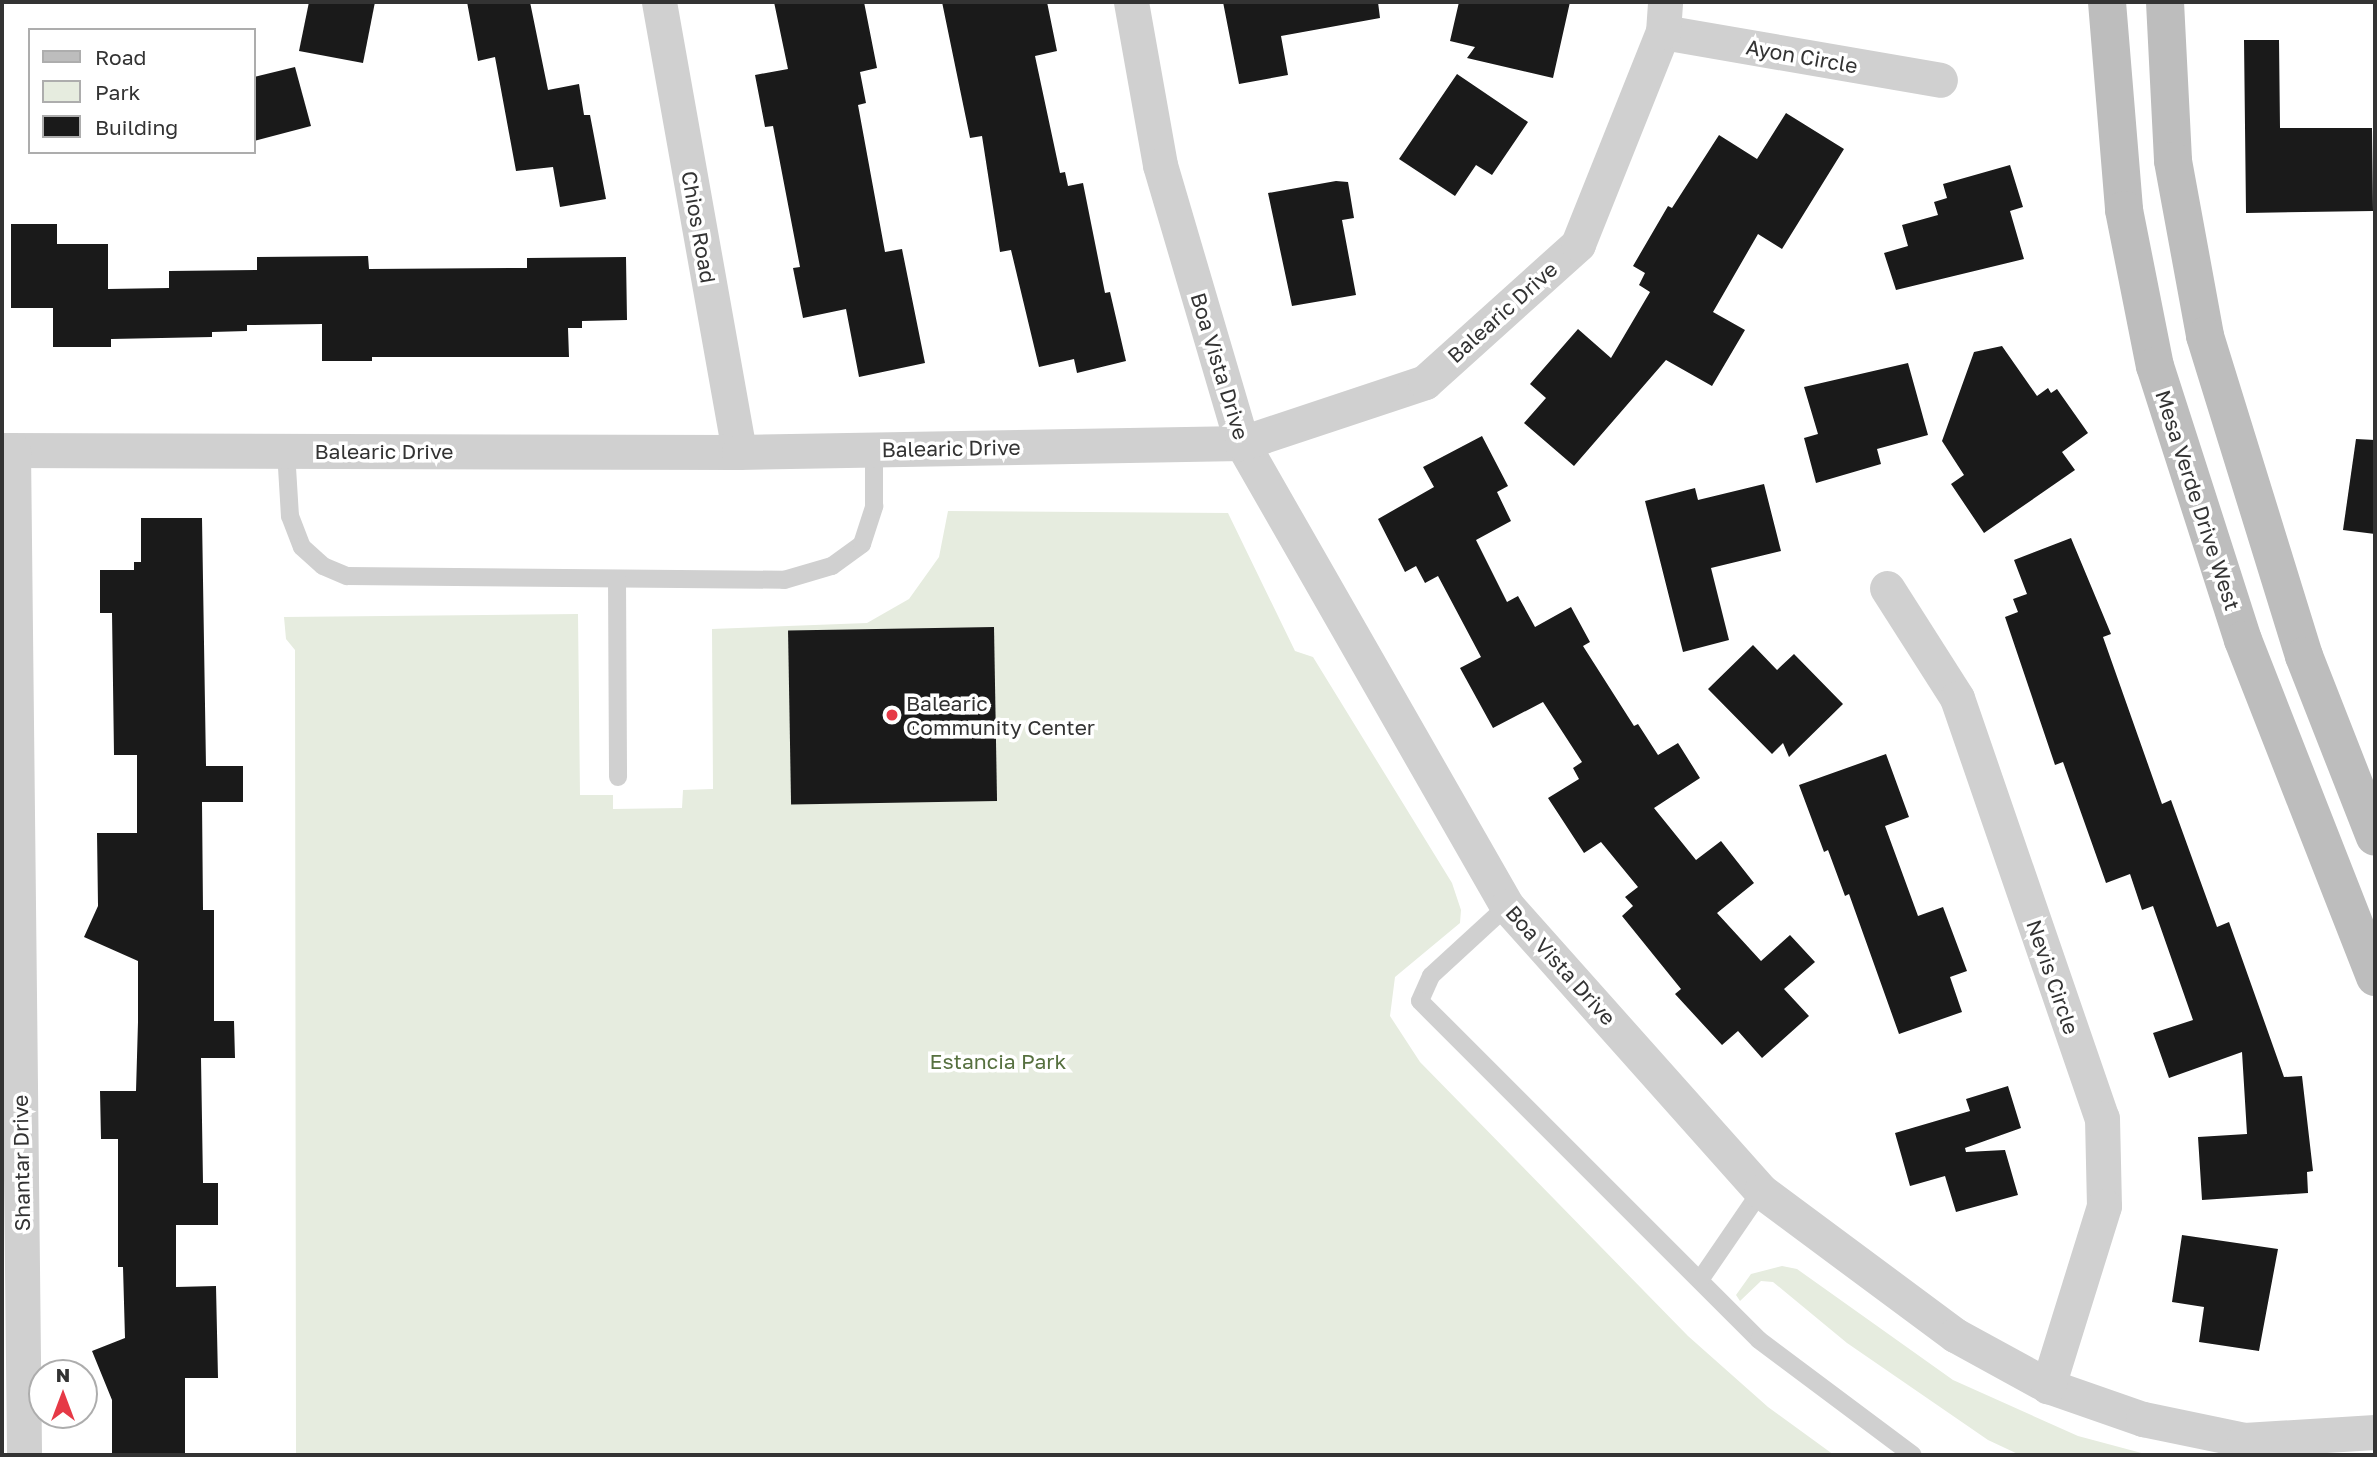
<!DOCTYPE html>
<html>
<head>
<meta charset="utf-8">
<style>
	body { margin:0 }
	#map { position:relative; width:2377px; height:1457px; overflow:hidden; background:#fff; font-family:"Golos Text",sans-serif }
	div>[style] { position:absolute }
	.green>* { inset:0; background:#e6ecdf }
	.building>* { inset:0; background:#1a1a1a; transform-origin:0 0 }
	.lane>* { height:18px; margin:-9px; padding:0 9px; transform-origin:9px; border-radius:9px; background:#d0d0d0 }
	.street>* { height:35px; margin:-17.5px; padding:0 17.5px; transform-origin:17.5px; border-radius:17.5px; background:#d0d0d0 }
	.secondary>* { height:38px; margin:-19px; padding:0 19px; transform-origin:19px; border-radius:19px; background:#bdbdbd }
	.dots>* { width:19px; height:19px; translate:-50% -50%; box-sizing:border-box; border:4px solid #fff; border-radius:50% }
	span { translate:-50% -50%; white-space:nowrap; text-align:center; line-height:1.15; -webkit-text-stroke:7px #fff; paint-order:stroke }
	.street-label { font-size:21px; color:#333 }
	.poi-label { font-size:21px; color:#333 }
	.left { translate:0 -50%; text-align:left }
	.park-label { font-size:21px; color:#56703f }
	.frame { position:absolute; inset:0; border:4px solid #333; pointer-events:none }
	.legend { position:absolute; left:28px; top:28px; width:228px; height:126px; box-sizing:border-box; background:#fff; border:2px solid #adadad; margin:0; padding:9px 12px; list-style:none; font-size:21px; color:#333 }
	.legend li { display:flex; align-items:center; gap:14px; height:35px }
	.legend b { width:35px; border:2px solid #adadad }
	.north { position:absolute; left:28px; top:1359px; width:70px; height:70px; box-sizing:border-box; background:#fff; border:2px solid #adadad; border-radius:50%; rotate:0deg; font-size:19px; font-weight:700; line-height:28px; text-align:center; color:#333 }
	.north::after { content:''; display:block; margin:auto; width:24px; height:32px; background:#e63946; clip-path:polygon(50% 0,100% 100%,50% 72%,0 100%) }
</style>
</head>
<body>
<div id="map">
	<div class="green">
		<div style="clip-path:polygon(948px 511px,1228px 513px,1295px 651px,1313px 657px,1452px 883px,1461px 910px,1460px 923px,1395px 977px,1390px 1016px,1420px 1062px,1688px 1336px,1768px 1407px,1834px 1455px,296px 1455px,295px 650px,286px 639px,284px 617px,578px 614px,580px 795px,613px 795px,613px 809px,682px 808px,683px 790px,713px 789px,712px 629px,867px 623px,909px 599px,939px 557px)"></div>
		<div style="clip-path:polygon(1782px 1266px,1797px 1269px,1953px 1380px,2078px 1436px,2149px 1455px,2020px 1455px,1988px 1440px,1847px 1343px,1773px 1282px,1761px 1281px,1740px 1301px,1736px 1295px,1751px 1274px)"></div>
	</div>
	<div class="building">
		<div style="clip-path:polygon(309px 2px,375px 2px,363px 63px,299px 51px)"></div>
		<div style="clip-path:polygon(467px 2px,530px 2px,548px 90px,579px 84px,584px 115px,590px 115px,606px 199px,560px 207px,553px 167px,516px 171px,495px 57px,478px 61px)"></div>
		<div style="clip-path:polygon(774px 2px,864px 2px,877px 68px,860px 72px,866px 103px,858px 105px,885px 252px,902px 249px,925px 363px,859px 377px,846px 309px,803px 318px,793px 268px,800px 267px,773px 126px,765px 127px,755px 75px,788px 69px)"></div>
		<div style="clip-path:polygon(942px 2px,1047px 2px,1057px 51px,1035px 56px,1060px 173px,1065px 172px,1068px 186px,1083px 183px,1105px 293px,1110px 292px,1126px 361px,1077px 373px,1074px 359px,1039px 367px,1011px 250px,1000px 252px,982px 136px,970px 138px)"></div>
		<div style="clip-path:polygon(1223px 2px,1378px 2px,1380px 18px,1281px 36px,1288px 75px,1239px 84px)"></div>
		<div style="clip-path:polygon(1459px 2px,1570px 2px,1553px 78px,1467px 58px,1475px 47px,1450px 41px)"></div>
		<div style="clip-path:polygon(2244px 40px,2279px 40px,2280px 128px,2372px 128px,2373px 211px,2246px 213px)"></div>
		<div style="clip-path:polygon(295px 67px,311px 126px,254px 141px,254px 77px)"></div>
		<div style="clip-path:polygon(1457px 74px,1528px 122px,1492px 175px,1476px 165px,1455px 196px,1399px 159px)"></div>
		<div style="clip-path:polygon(1786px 113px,1844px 149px,1782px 249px,1758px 234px,1713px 312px,1745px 330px,1712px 386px,1666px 360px,1574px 466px,1524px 423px,1546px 398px,1530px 384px,1578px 329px,1611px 358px,1650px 292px,1639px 285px,1645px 273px,1633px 266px,1668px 206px,1672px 208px,1719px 135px,1757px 159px)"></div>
		<div style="clip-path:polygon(2010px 165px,2023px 207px,2010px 211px,2024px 259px,1896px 290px,1884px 253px,1908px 246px,1902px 225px,1938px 215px,1934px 202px,1947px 198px,1943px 184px)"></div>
		<div style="clip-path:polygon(1336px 181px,1348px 182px,1354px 218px,1342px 220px,1356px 295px,1292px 306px,1268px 193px)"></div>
		<div style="clip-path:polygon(11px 224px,57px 224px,57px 244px,108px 244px,108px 289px,169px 288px,169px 271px,257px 270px,257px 257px,368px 256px,369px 269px,527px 268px,527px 258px,626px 257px,627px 320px,582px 321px,582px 328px,568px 328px,569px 357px,372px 357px,372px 361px,322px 361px,322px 324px,247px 325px,247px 331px,212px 332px,212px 337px,111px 339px,111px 347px,53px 347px,53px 308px,11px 308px)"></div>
		<div style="clip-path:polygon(2002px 346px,2037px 396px,2048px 388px,2051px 393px,2057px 389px,2088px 433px,2062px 452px,2075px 470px,1984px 533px,1951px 484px,1964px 475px,1942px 441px,1974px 352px)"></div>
		<div style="clip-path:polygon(1908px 363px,1928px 435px,1877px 449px,1881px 464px,1816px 483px,1804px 438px,1818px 434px,1804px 387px)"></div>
		<div style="clip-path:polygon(1482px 436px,1508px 486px,1497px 492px,1511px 521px,1476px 540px,1507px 602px,1518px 596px,1535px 627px,1571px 607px,1590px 642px,1583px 646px,1634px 726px,1638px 724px,1658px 755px,1678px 743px,1700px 778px,1654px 808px,1696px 860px,1721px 841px,1754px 883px,1717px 913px,1761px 961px,1790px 935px,1815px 962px,1784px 989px,1809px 1016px,1762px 1058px,1738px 1031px,1722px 1045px,1675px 994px,1681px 989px,1622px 916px,1633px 906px,1625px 897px,1638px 887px,1601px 842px,1584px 853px,1548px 798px,1579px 779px,1573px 768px,1582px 762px,1543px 702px,1493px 728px,1460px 668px,1481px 657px,1438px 576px,1425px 583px,1416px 566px,1405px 572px,1378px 519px,1434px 487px,1423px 467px)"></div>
		<div style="clip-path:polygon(2356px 439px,2375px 440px,2375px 534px,2343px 530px)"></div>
		<div style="clip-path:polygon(1764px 484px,1781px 551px,1711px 568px,1729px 640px,1683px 652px,1645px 501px,1695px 488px,1698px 500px)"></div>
		<div style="clip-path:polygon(141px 518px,202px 518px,206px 766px,243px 766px,243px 802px,202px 802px,203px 910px,214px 910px,214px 1021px,234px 1021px,235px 1058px,201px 1058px,203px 1183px,218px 1183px,218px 1225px,176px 1225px,176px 1287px,216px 1286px,218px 1378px,185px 1378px,185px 1455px,112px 1455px,112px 1400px,92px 1351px,125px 1338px,123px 1267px,118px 1267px,118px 1139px,101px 1139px,100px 1091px,136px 1091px,138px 1022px,138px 961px,84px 937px,98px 906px,97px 833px,137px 833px,137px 755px,114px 755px,112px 613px,100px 613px,100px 570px,134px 570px,134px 562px,141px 562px)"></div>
		<div style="clip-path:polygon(2071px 538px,2111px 634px,2103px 637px,2162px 804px,2171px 800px,2217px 927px,2229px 922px,2284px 1077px,2302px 1076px,2313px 1171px,2307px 1172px,2308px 1193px,2202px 1200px,2198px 1137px,2247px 1134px,2242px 1052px,2169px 1078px,2153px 1033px,2193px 1020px,2153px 906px,2142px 910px,2130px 874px,2106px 883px,2063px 762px,2055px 765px,2005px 617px,2018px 612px,2013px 599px,2027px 594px,2014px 560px)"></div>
		<div style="left:994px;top:627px;width:174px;height:206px;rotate:89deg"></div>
		<div style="clip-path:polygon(1753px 645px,1777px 670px,1794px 654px,1843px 704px,1789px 757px,1783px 743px,1772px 754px,1708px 689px)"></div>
		<div style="clip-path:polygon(1886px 754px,1909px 817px,1885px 826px,1918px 916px,1943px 907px,1967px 971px,1950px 977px,1962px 1012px,1899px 1034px,1849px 894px,1845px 896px,1828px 850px,1824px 852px,1799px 785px)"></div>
		<div style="clip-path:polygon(2008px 1086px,2021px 1128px,1965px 1148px,1966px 1152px,2005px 1150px,2018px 1195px,1956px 1212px,1945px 1176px,1910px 1186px,1895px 1133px,1970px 1111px,1966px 1099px)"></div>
		<div style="clip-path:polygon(2182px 1235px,2278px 1249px,2259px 1351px,2199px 1342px,2204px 1307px,2172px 1302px)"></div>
	</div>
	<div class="lane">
		<div style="left:286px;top:451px;width:65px;rotate:86.5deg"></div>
		<div style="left:290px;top:516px;width:33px;rotate:69deg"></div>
		<div style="left:302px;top:547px;width:28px;rotate:42deg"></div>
		<div style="left:323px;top:566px;width:26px;rotate:23deg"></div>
		<div style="left:347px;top:576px;width:437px;rotate:0.5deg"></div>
		<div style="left:784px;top:580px;width:50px;rotate:-16.3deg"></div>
		<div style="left:832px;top:566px;width:37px;rotate:-36deg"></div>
		<div style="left:862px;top:544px;width:40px;rotate:-72deg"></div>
		<div style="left:874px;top:506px;width:56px;rotate:-90deg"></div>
		<div style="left:617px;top:579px;width:198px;rotate:89.7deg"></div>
		<div style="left:1507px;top:906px;width:103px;rotate:137.4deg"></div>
		<div style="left:1431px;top:976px;width:27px;rotate:114deg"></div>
		<div style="left:1420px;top:1001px;width:479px;rotate:45deg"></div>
		<div style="left:1759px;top:1340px;width:192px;rotate:36.8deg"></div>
		<div style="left:1700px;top:1280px;width:108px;rotate:-55.6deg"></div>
	</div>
	<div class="street">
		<div style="left:659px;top:2px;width:457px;rotate:79.9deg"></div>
		<div style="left:1131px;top:2px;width:166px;rotate:79.9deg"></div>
		<div style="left:1160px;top:165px;width:290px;rotate:73.6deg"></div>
		<div style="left:1242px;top:443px;width:533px;rotate:60.22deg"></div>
		<div style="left:1507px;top:906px;width:382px;rotate:48.3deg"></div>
		<div style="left:1761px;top:1191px;width:242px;rotate:36.6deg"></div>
		<div style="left:1955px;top:1335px;width:106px;rotate:28.7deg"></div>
		<div style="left:2048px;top:1386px;width:101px;rotate:19.2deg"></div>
		<div style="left:2143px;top:1419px;width:103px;rotate:11.7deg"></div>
		<div style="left:2244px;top:1440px;width:131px;rotate:-3.5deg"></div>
		<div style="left:1663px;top:32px;width:281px;rotate:9.8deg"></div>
		<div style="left:2px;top:450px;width:737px;rotate:0.16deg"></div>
		<div style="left:739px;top:452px;width:503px;rotate:-1.03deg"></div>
		<div style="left:1242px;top:443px;width:193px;rotate:-18.4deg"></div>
		<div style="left:1425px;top:382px;width:206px;rotate:-42deg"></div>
		<div style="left:1578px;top:244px;width:228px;rotate:-68.2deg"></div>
		<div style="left:1663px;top:32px;width:30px;rotate:-86deg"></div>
		<div style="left:13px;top:450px;width:1005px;rotate:89.37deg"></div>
		<div style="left:1887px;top:588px;width:130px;rotate:57.5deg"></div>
		<div style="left:1957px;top:698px;width:444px;rotate:71deg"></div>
		<div style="left:2102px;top:1118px;width:88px;rotate:88.7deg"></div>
		<div style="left:2104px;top:1206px;width:189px;rotate:107.3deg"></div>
	</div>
	<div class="secondary">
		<div style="left:2107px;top:2px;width:209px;rotate:85.3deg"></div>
		<div style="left:2124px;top:210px;width:159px;rotate:78.8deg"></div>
		<div style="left:2155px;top:366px;width:288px;rotate:72.2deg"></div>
		<div style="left:2243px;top:640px;width:362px;rotate:68.6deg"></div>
		<div style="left:2165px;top:2px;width:159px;rotate:87.1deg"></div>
		<div style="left:2173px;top:161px;width:178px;rotate:79.6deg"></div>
		<div style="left:2205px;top:336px;width:335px;rotate:72.8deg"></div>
		<div style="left:2304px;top:656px;width:194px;rotate:68.6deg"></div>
	</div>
	<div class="dots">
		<div style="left:892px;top:715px;background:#e63946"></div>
	</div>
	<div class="street-label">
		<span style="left:1802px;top:56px;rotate:10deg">Ayon Circle</span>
		<span style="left:699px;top:227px;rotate:80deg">Chios Road</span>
		<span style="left:1502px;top:312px;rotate:-42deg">Balearic Drive</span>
		<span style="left:1220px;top:366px;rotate:73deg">Boa Vista Drive</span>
		<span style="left:951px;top:448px;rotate:-1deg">Balearic Drive</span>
		<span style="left:384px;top:451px">Balearic Drive</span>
		<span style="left:2198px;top:500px;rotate:72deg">Mesa Verde Drive West</span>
		<span style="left:1561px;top:965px;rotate:48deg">Boa Vista Drive</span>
		<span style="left:2053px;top:977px;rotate:71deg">Nevis Circle</span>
		<span style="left:21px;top:1163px;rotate:-91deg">Shantar Drive</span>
	</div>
	<div class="poi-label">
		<span class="left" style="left:906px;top:715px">Balearic<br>Community Center</span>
	</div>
	<div class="park-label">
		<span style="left:998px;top:1061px">Estancia Park</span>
	</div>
	<div class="frame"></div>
	<ul class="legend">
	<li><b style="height:9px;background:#bdbdbd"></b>Road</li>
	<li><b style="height:19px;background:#e6ecdf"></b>Park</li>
	<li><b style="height:19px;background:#1a1a1a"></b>Building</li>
	</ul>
	<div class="north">N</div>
</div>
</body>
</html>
